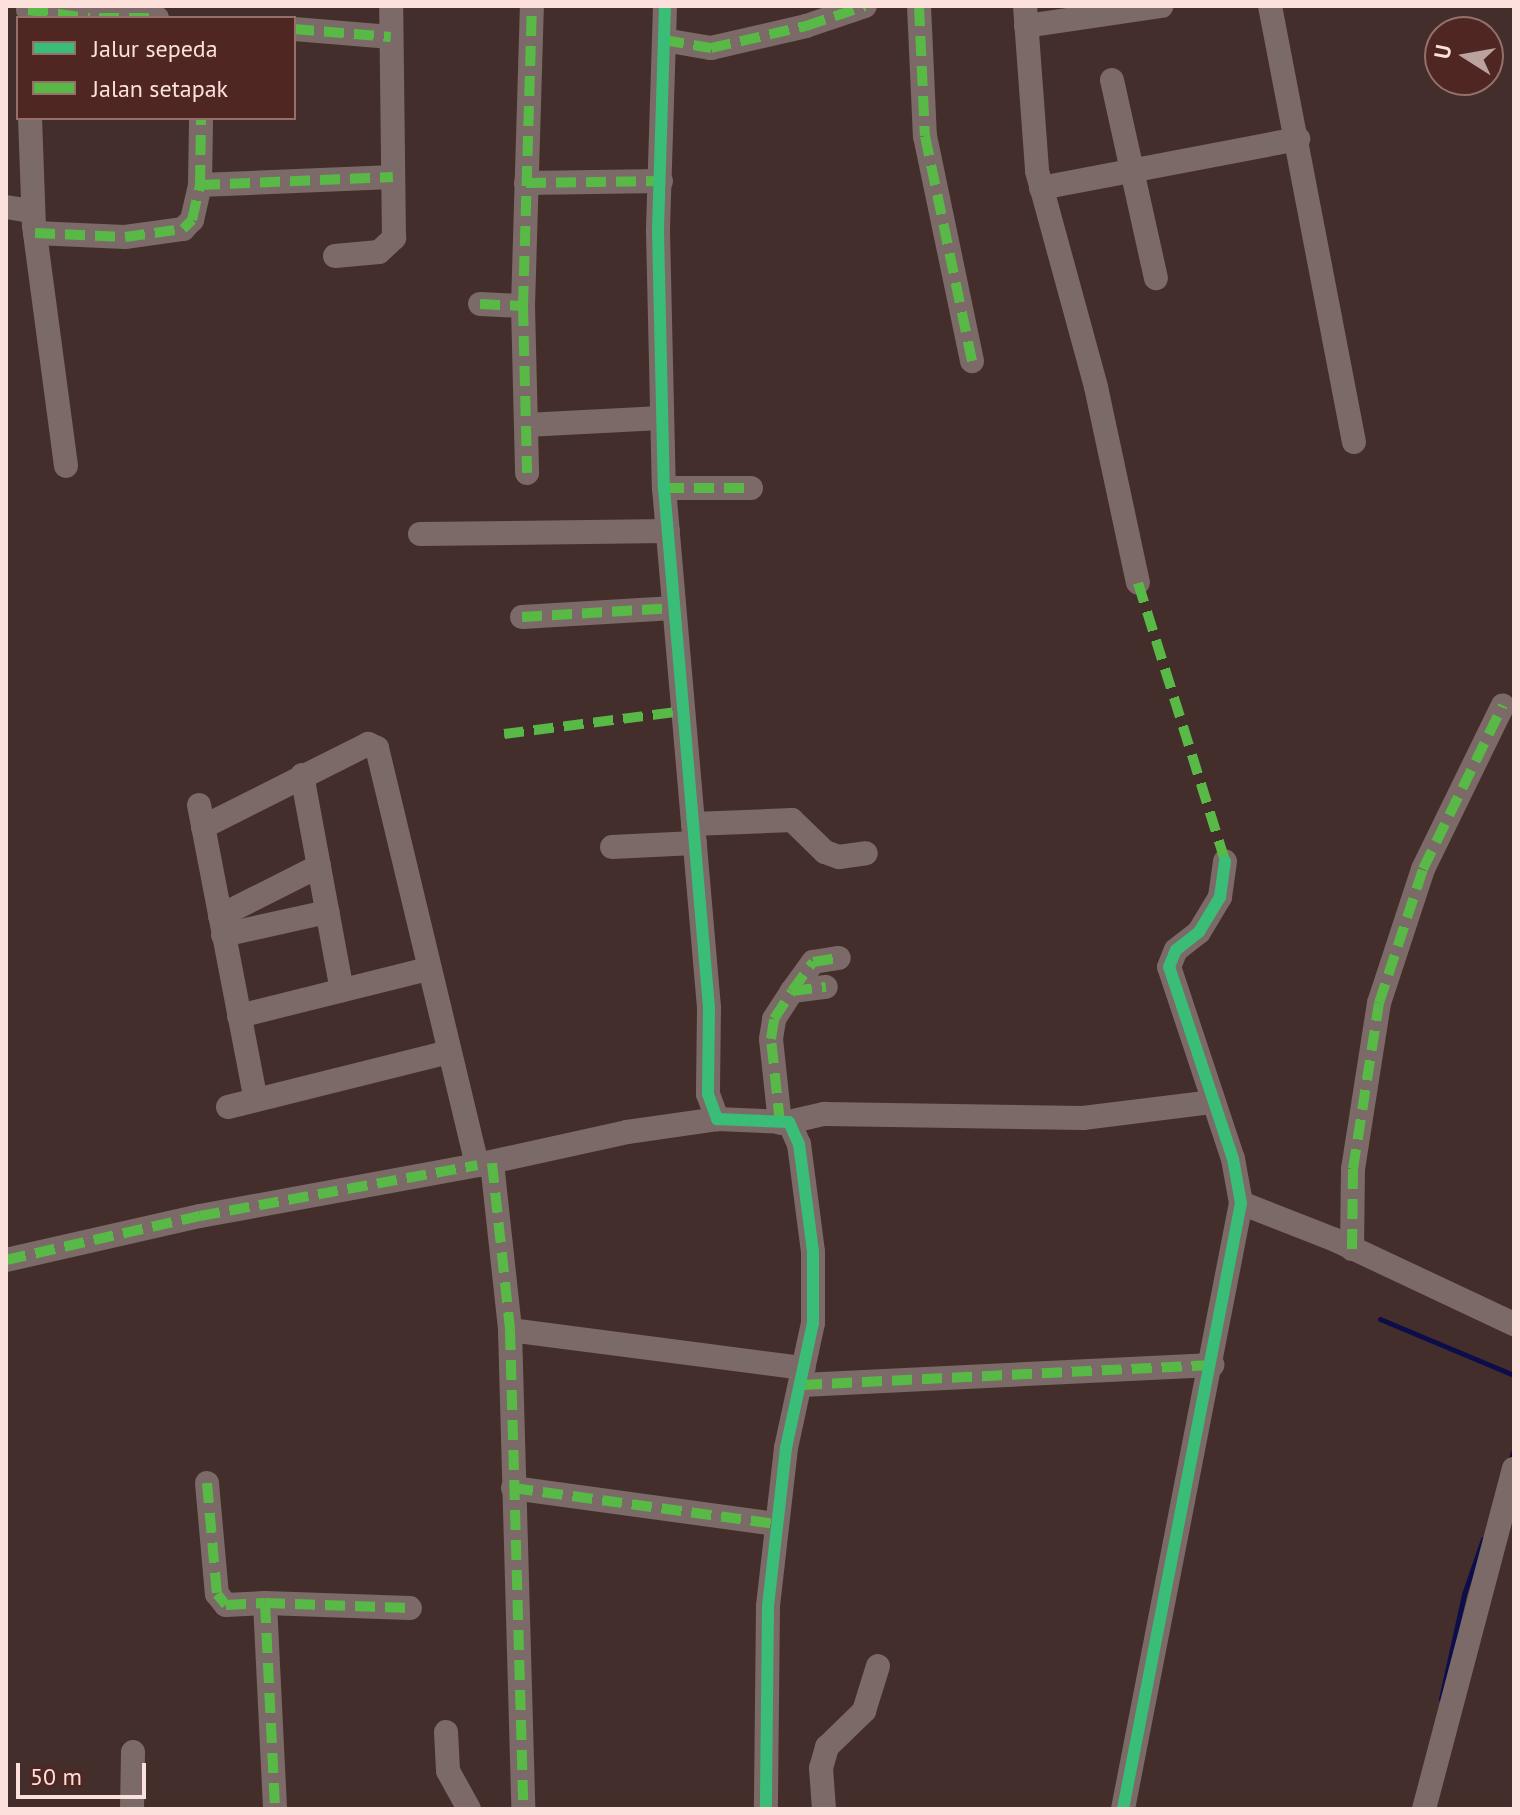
<!DOCTYPE html>
<html>
<head>
<meta charset="utf-8">
<style>
	body { margin:0 }
	#map { position:relative; width:1520px; height:1815px; overflow:hidden; background:#442e2c; font-family:"PT Sans",sans-serif }
	div>[style] { position:absolute }
	.stream>* { height:5px; margin:-2.5px; padding:0 2.5px; transform-origin:2.5px; border-radius:2.5px; background:#0d0d4c }
	.minor>* { height:24px; margin:-12px; padding:0 12px; transform-origin:12px; border-radius:12px; background:#7b6a68 }
	.quiet>* { height:10px; margin-top:-5px; transform-origin:0; background:repeating-linear-gradient(90deg,#58b947 0 20px,transparent 0 30px) }
	.cycleway>* { height:12px; margin:-6px; padding:0 6px; transform-origin:6px; border-radius:6px; background:#3abd76 }
	span { translate:-50% -50%; white-space:nowrap; text-align:center; line-height:1.15; -webkit-text-stroke:8px #4f2621; paint-order:stroke }
	.frame { position:absolute; inset:0; border:8px solid #fbe0db; pointer-events:none }
	.legend { position:absolute; left:16px; top:16px; width:280px; height:104px; box-sizing:border-box; background:#4f2621; border:2px solid #94706b; margin:0; padding:10px 14px; list-style:none; font-size:24px; color:#fbe0db }
	.legend li { display:flex; align-items:center; gap:16px; height:40px }
	.legend b { width:40px; border:2px solid #94706b }
	.north { position:absolute; left:1424px; top:16px; width:80px; height:80px; box-sizing:border-box; background:#4f2621; border:2px solid #94706b; border-radius:50%; rotate:281deg; font-size:22px; font-weight:700; line-height:32px; text-align:center; color:#fbe0db }
	.north::after { content:''; display:block; margin:auto; width:28px; height:36px; background:#bba29e; clip-path:polygon(50% 0,100% 100%,50% 72%,0 100%) }
	.scale { position:absolute; left:16px; top:1763px; width:130px; height:36px; box-sizing:border-box; border:4px solid #fbe0db; border-top:0; padding-left:10px; font-size:24px; line-height:28px; white-space:nowrap; color:#fbe0db; -webkit-text-stroke:6px #4f2621; paint-order:stroke }
</style>
</head>
<body>
<div id="map">
	<div class="stream">
		<div style="left:1380px;top:1319px;width:145px;rotate:22.7deg"></div>
		<div style="left:1510px;top:1461px;width:12px;rotate:-70deg"></div>
		<div style="left:1441px;top:1699px;width:107px;rotate:-77.6deg"></div>
		<div style="left:1464px;top:1594px;width:58px;rotate:-70.9deg"></div>
	</div>
	<div class="minor">
		<div style="left:665px;top:6px;width:225px;rotate:91.8deg"></div>
		<div style="left:658px;top:231px;width:257px;rotate:88.7deg"></div>
		<div style="left:664px;top:488px;width:522px;rotate:85.05deg"></div>
		<div style="left:709px;top:1008px;width:86px;rotate:90.7deg"></div>
		<div style="left:708px;top:1094px;width:27px;rotate:70deg"></div>
		<div style="left:717px;top:1119px;width:72px;rotate:2.4deg"></div>
		<div style="left:789px;top:1122px;width:24px;rotate:66deg"></div>
		<div style="left:799px;top:1144px;width:109px;rotate:82.6deg"></div>
		<div style="left:813px;top:1252px;width:71px;rotate:90deg"></div>
		<div style="left:813px;top:1323px;width:128px;rotate:102.2deg"></div>
		<div style="left:786px;top:1448px;width:159px;rotate:96.5deg"></div>
		<div style="left:768px;top:1606px;width:203px;rotate:90.6deg"></div>
		<div style="left:919px;top:6px;width:130px;rotate:87.4deg"></div>
		<div style="left:925px;top:136px;width:230px;rotate:78.2deg"></div>
		<div style="left:1025px;top:6px;width:165px;rotate:85.8deg"></div>
		<div style="left:1037px;top:171px;width:224px;rotate:74.7deg"></div>
		<div style="left:1096px;top:387px;width:200px;rotate:77.9deg"></div>
		<div style="left:1270px;top:6px;width:444px;rotate:79.1deg"></div>
		<div style="left:28px;top:10px;width:62px;rotate:7.5deg"></div>
		<div style="left:99px;top:18px;width:58px"></div>
		<div style="left:1026px;top:26px;width:137px;rotate:-8.4deg"></div>
		<div style="left:294px;top:29px;width:97px;rotate:4.7deg"></div>
		<div style="left:664px;top:40px;width:48px;rotate:9.7deg"></div>
		<div style="left:711px;top:48px;width:98px;rotate:-13deg"></div>
		<div style="left:806px;top:26px;width:62px;rotate:-18.7deg"></div>
		<div style="left:1112px;top:80px;width:203px;rotate:77.5deg"></div>
		<div style="left:30px;top:118px;width:108px;rotate:87.9deg"></div>
		<div style="left:34px;top:226px;width:242px;rotate:82.4deg"></div>
		<div style="left:526px;top:183px;width:135px;rotate:-0.8deg"></div>
		<div style="left:200px;top:185px;width:67px;rotate:-89.1deg"></div>
		<div style="left:1041px;top:188px;width:262px;rotate:-10.8deg"></div>
		<div style="left:6px;top:207px;width:26px;rotate:9deg"></div>
		<div style="left:35px;top:233px;width:90px;rotate:2.5deg"></div>
		<div style="left:125px;top:237px;width:59px;rotate:-7.9deg"></div>
		<div style="left:183px;top:229px;width:13px;rotate:-45deg"></div>
		<div style="left:192px;top:220px;width:36px;rotate:-77deg"></div>
		<div style="left:200px;top:185px;width:193px;rotate:-2.4deg"></div>
		<div style="left:335px;top:256px;width:44px;rotate:-5.2deg"></div>
		<div style="left:379px;top:252px;width:21px;rotate:-43deg"></div>
		<div style="left:394px;top:238px;width:232px;rotate:-90.7deg"></div>
		<div style="left:480px;top:304px;width:43px;rotate:2.7deg"></div>
		<div style="left:523px;top:306px;width:300px;rotate:-88.3deg"></div>
		<div style="left:523px;top:306px;width:167px;rotate:88.6deg"></div>
		<div style="left:526px;top:425px;width:135px;rotate:-3deg"></div>
		<div style="left:664px;top:488px;width:87px"></div>
		<div style="left:420px;top:534px;width:248px;rotate:-0.7deg"></div>
		<div style="left:522px;top:617px;width:152px;rotate:-3.4deg"></div>
		<div style="left:302px;top:775px;width:219px;rotate:79.5deg"></div>
		<div style="left:199px;top:805px;width:300px;rotate:79.1deg"></div>
		<div style="left:693px;top:824px;width:99px;rotate:-2.3deg"></div>
		<div style="left:792px;top:820px;width:46px;rotate:44.1deg"></div>
		<div style="left:825px;top:852px;width:15px;rotate:20deg"></div>
		<div style="left:839px;top:857px;width:27px;rotate:-8deg"></div>
		<div style="left:203px;top:827px;width:185px;rotate:-26.7deg"></div>
		<div style="left:368px;top:744px;width:10px;rotate:24deg"></div>
		<div style="left:377px;top:748px;width:429px;rotate:76.5deg"></div>
		<div style="left:477px;top:1165px;width:154px;rotate:-12.4deg"></div>
		<div style="left:627px;top:1132px;width:91px;rotate:-8.2deg"></div>
		<div style="left:612px;top:847px;width:83px;rotate:-2.8deg"></div>
		<div style="left:220px;top:916px;width:111px;rotate:-26.8deg"></div>
		<div style="left:223px;top:935px;width:107px;rotate:-12.5deg"></div>
		<div style="left:792px;top:991px;width:36px;rotate:-54deg"></div>
		<div style="left:813px;top:962px;width:26px;rotate:-9deg"></div>
		<div style="left:239px;top:1016px;width:195px;rotate:-14deg"></div>
		<div style="left:228px;top:1107px;width:227px;rotate:-14deg"></div>
		<div style="left:789px;top:1122px;width:37px;rotate:-13deg"></div>
		<div style="left:825px;top:1114px;width:258px;rotate:0.9deg"></div>
		<div style="left:1083px;top:1118px;width:129px;rotate:-7.1deg"></div>
		<div style="left:780px;top:1123px;width:84px;rotate:-96.1deg"></div>
		<div style="left:771px;top:1039px;width:20px;rotate:-81deg"></div>
		<div style="left:774px;top:1019px;width:33px;rotate:-57deg"></div>
		<div style="left:792px;top:991px;width:34px;rotate:-7deg"></div>
		<div style="left:492px;top:1163px;width:168px;rotate:83.8deg"></div>
		<div style="left:510px;top:1330px;width:479px;rotate:88.4deg"></div>
		<div style="left:1241px;top:1203px;width:99px;rotate:21.4deg"></div>
		<div style="left:1333px;top:1239px;width:200px;rotate:25.2deg"></div>
		<div style="left:1352px;top:1249px;width:80px;rotate:-89.3deg"></div>
		<div style="left:1353px;top:1169px;width:168px;rotate:-81.1deg"></div>
		<div style="left:1379px;top:1003px;width:141px;rotate:-71.8deg"></div>
		<div style="left:1423px;top:869px;width:182px;rotate:-64deg"></div>
		<div style="left:6px;top:1260px;width:199px;rotate:-12.8deg"></div>
		<div style="left:200px;top:1216px;width:282px;rotate:-10.4deg"></div>
		<div style="left:510px;top:1330px;width:296px;rotate:7.4deg"></div>
		<div style="left:802px;top:1385px;width:411px;rotate:-2.8deg"></div>
		<div style="left:207px;top:1483px;width:111px;rotate:84.9deg"></div>
		<div style="left:217px;top:1594px;width:14px;rotate:51deg"></div>
		<div style="left:226px;top:1605px;width:39px;rotate:-3deg"></div>
		<div style="left:265px;top:1603px;width:206px;rotate:87.2deg"></div>
		<div style="left:513px;top:1488px;width:265px;rotate:7.8deg"></div>
		<div style="left:265px;top:1603px;width:145px;rotate:2deg"></div>
		<div style="left:446px;top:1732px;width:39px;rotate:87deg"></div>
		<div style="left:448px;top:1771px;width:43px;rotate:61.1deg"></div>
		<div style="left:132px;top:1809px;width:57px;rotate:-89deg"></div>
		<div style="left:824px;top:1809px;width:41px;rotate:-94.2deg"></div>
		<div style="left:821px;top:1768px;width:22px;rotate:-74deg"></div>
		<div style="left:827px;top:1747px;width:52px;rotate:-44.2deg"></div>
		<div style="left:864px;top:1711px;width:47px;rotate:-72.7deg"></div>
		<div style="left:1123px;top:1809px;width:617px;rotate:-78.98deg"></div>
		<div style="left:1241px;top:1203px;width:45px;rotate:-100.3deg"></div>
		<div style="left:1233px;top:1159px;width:202px;rotate:-108.4deg"></div>
		<div style="left:1169px;top:967px;width:18px;rotate:-68deg"></div>
		<div style="left:1176px;top:950px;width:29px;rotate:-38deg"></div>
		<div style="left:1199px;top:932px;width:41px;rotate:-59deg"></div>
		<div style="left:1220px;top:897px;width:36px;rotate:-82deg"></div>
		<div style="left:1424px;top:1809px;width:352px;rotate:-75.2deg"></div>
	</div>
	<div class="quiet">
		<div style="left:919px;top:6px;width:130px;rotate:87.4deg"></div>
		<div style="left:925px;top:136px;width:230px;rotate:78.2deg"></div>
		<div style="left:28px;top:10px;width:62px;rotate:7.5deg"></div>
		<div style="left:99px;top:18px;width:58px"></div>
		<div style="left:294px;top:29px;width:97px;rotate:4.7deg"></div>
		<div style="left:664px;top:40px;width:48px;rotate:9.7deg"></div>
		<div style="left:711px;top:48px;width:98px;rotate:-13deg"></div>
		<div style="left:806px;top:26px;width:62px;rotate:-18.7deg"></div>
		<div style="left:526px;top:183px;width:135px;rotate:-0.8deg"></div>
		<div style="left:200px;top:185px;width:67px;rotate:-89.1deg"></div>
		<div style="left:35px;top:233px;width:90px;rotate:2.5deg"></div>
		<div style="left:125px;top:237px;width:59px;rotate:-7.9deg"></div>
		<div style="left:183px;top:229px;width:13px;rotate:-45deg"></div>
		<div style="left:192px;top:220px;width:36px;rotate:-77deg"></div>
		<div style="left:200px;top:185px;width:193px;rotate:-2.4deg"></div>
		<div style="left:480px;top:304px;width:43px;rotate:2.7deg"></div>
		<div style="left:523px;top:306px;width:300px;rotate:-88.3deg"></div>
		<div style="left:523px;top:306px;width:167px;rotate:88.6deg"></div>
		<div style="left:664px;top:488px;width:87px"></div>
		<div style="left:1138px;top:583px;width:291px;rotate:72.6deg"></div>
		<div style="left:522px;top:617px;width:152px;rotate:-3.4deg"></div>
		<div style="left:504px;top:734px;width:180px;rotate:-7.3deg"></div>
		<div style="left:792px;top:991px;width:36px;rotate:-54deg"></div>
		<div style="left:813px;top:962px;width:26px;rotate:-9deg"></div>
		<div style="left:780px;top:1123px;width:84px;rotate:-96.1deg"></div>
		<div style="left:771px;top:1039px;width:20px;rotate:-81deg"></div>
		<div style="left:774px;top:1019px;width:33px;rotate:-57deg"></div>
		<div style="left:792px;top:991px;width:34px;rotate:-7deg"></div>
		<div style="left:492px;top:1163px;width:168px;rotate:83.8deg"></div>
		<div style="left:510px;top:1330px;width:479px;rotate:88.4deg"></div>
		<div style="left:1352px;top:1249px;width:80px;rotate:-89.3deg"></div>
		<div style="left:1353px;top:1169px;width:168px;rotate:-81.1deg"></div>
		<div style="left:1379px;top:1003px;width:141px;rotate:-71.8deg"></div>
		<div style="left:1423px;top:869px;width:182px;rotate:-64deg"></div>
		<div style="left:6px;top:1260px;width:199px;rotate:-12.8deg"></div>
		<div style="left:200px;top:1216px;width:282px;rotate:-10.4deg"></div>
		<div style="left:802px;top:1385px;width:411px;rotate:-2.8deg"></div>
		<div style="left:207px;top:1483px;width:111px;rotate:84.9deg"></div>
		<div style="left:217px;top:1594px;width:14px;rotate:51deg"></div>
		<div style="left:226px;top:1605px;width:39px;rotate:-3deg"></div>
		<div style="left:265px;top:1603px;width:206px;rotate:87.2deg"></div>
		<div style="left:513px;top:1488px;width:265px;rotate:7.8deg"></div>
		<div style="left:265px;top:1603px;width:145px;rotate:2deg"></div>
	</div>
	<div class="cycleway">
		<div style="left:665px;top:6px;width:225px;rotate:91.8deg"></div>
		<div style="left:658px;top:231px;width:257px;rotate:88.7deg"></div>
		<div style="left:664px;top:488px;width:522px;rotate:85.05deg"></div>
		<div style="left:709px;top:1008px;width:86px;rotate:90.7deg"></div>
		<div style="left:708px;top:1094px;width:27px;rotate:70deg"></div>
		<div style="left:717px;top:1119px;width:72px;rotate:2.4deg"></div>
		<div style="left:789px;top:1122px;width:24px;rotate:66deg"></div>
		<div style="left:799px;top:1144px;width:109px;rotate:82.6deg"></div>
		<div style="left:813px;top:1252px;width:71px;rotate:90deg"></div>
		<div style="left:813px;top:1323px;width:128px;rotate:102.2deg"></div>
		<div style="left:786px;top:1448px;width:159px;rotate:96.5deg"></div>
		<div style="left:768px;top:1606px;width:203px;rotate:90.6deg"></div>
		<div style="left:1123px;top:1809px;width:617px;rotate:-78.98deg"></div>
		<div style="left:1241px;top:1203px;width:45px;rotate:-100.3deg"></div>
		<div style="left:1233px;top:1159px;width:202px;rotate:-108.4deg"></div>
		<div style="left:1169px;top:967px;width:18px;rotate:-68deg"></div>
		<div style="left:1176px;top:950px;width:29px;rotate:-38deg"></div>
		<div style="left:1199px;top:932px;width:41px;rotate:-59deg"></div>
		<div style="left:1220px;top:897px;width:36px;rotate:-82deg"></div>
	</div>
	<div class="frame"></div>
	<ul class="legend">
	<li><b style="height:10px;background:#3abd76"></b>Jalur sepeda</li>
	<li><b style="height:10px;background:#58b947"></b>Jalan setapak</li>
	</ul>
	<div class="north">U</div>
	<div class="scale">50 m</div>
</div>
</body>
</html>
